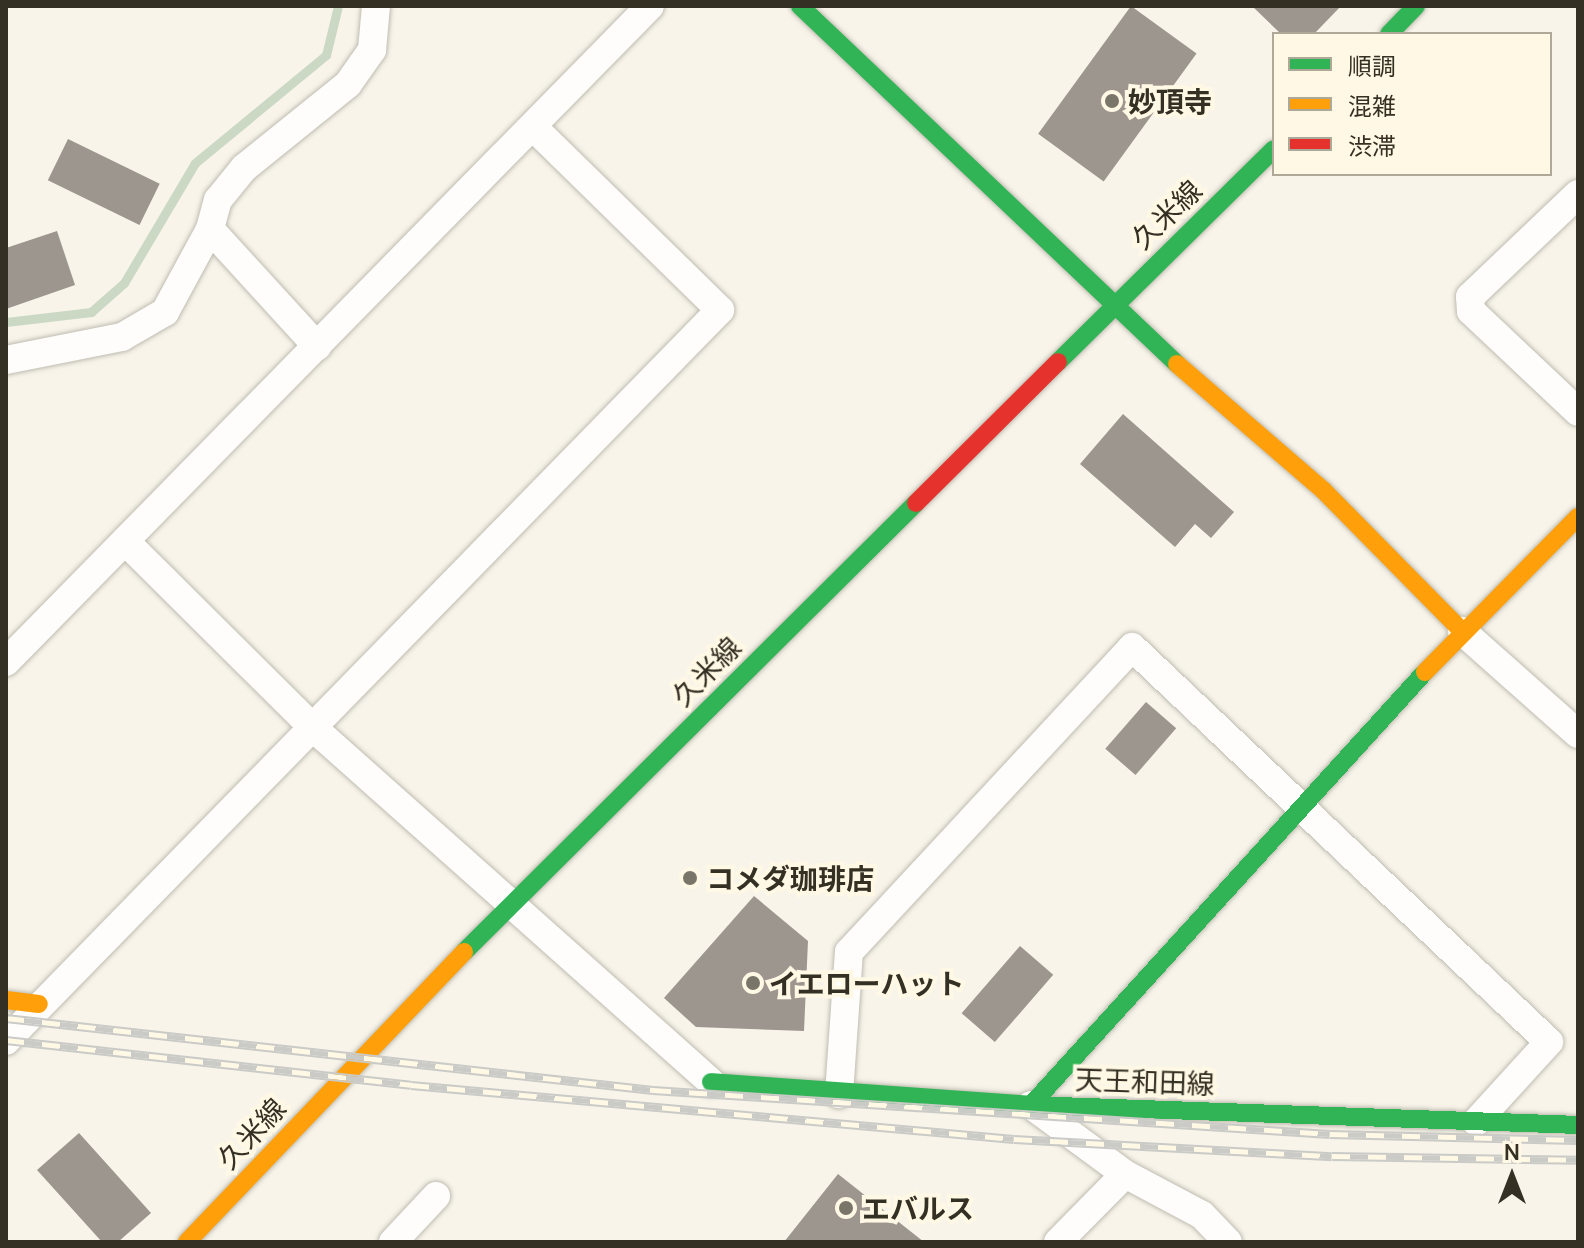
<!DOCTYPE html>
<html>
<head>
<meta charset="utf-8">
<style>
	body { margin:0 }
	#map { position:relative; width:1584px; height:1248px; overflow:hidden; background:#f8f4ea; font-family:Manrope,"Noto Sans JP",sans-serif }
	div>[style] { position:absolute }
	.stream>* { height:9px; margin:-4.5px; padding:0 4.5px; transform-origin:4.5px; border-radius:4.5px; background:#cbd8c4 }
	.building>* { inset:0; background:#9c968e; transform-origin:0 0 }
	.roads { filter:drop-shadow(0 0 2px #bfbcb1) drop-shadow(0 0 2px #bfbcb1) }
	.street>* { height:28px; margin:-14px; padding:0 14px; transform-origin:14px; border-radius:14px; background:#fefdfc }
	.fast>* { height:18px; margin:-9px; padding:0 9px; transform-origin:9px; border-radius:9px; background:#30b455 }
	.slow>* { height:18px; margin:-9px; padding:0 9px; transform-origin:9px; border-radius:9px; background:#ff9f0a }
	.jam>* { height:18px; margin:-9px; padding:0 9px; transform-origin:9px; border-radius:9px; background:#e5322d }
	.rail>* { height:9px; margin-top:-4.5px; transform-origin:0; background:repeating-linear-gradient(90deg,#fef8e4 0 18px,#cacac6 0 36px); box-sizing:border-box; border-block:2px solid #cacac6 }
	.dots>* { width:22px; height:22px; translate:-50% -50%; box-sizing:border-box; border:4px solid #fef8e4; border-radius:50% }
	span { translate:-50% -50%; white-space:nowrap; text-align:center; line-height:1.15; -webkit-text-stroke:8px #fef8e4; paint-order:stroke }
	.poi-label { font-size:28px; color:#343023; font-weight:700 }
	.left { translate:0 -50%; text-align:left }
	.street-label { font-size:28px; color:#343023 }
	.frame { position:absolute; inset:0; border:8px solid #343023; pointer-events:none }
	.legend { position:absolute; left:1272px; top:32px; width:280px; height:144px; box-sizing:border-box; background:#fef8e4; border:2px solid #ada897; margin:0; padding:10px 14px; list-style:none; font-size:24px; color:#343023 }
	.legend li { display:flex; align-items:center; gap:16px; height:40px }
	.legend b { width:40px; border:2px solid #ada897 }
	.north { position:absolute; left:1472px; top:1136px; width:80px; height:80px; -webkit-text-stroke:6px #fef8e4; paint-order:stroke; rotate:0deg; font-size:22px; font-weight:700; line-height:32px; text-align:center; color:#343023 }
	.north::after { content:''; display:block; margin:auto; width:28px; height:36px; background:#343023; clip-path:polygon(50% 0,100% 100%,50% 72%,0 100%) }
</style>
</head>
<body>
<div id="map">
	<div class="stream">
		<div style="left:6px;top:322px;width:86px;rotate:-6.7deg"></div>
		<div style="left:91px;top:312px;width:44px;rotate:-41.3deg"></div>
		<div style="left:124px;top:283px;width:139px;rotate:-59.4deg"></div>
		<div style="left:195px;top:163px;width:170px;rotate:-39.5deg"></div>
		<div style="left:326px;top:55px;width:50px;rotate:-76.2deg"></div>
	</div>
	<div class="building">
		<div style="left:1131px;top:6px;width:81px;height:158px;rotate:36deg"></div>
		<div style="clip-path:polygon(1252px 6px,1341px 6px,1314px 34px,1281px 34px)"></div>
		<div style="left:68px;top:139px;width:102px;height:46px;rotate:26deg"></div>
		<div style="clip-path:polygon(57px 231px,75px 285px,6px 309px,6px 248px)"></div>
		<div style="clip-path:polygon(1123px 414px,1234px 512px,1211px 538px,1195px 524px,1175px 547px,1080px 464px)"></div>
		<div style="left:1146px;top:702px;width:40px;height:62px;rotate:41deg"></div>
		<div style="clip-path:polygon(754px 896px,808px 941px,804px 1031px,696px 1027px,664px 998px)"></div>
		<div style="left:1020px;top:946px;width:44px;height:89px;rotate:41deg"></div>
		<div style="clip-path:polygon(79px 1133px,151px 1213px,118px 1242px,102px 1242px,37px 1170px)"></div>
		<div style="clip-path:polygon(838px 1174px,924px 1242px,784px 1242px)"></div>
	</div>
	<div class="roads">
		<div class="street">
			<div style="left:1578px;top:194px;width:149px;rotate:136.4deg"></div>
			<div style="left:1470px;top:297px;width:14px;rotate:86deg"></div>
			<div style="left:1471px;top:311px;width:147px;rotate:43.3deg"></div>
			<div style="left:210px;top:229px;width:159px;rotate:47.6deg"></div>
			<div style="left:6px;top:360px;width:118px;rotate:-11.2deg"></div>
			<div style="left:122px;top:337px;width:50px;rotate:-30.2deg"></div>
			<div style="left:165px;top:312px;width:94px;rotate:-61.5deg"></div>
			<div style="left:210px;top:229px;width:30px;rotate:-75deg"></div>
			<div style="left:218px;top:200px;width:41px;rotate:-50.9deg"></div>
			<div style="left:244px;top:168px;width:134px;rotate:-38.9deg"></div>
			<div style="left:348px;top:84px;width:42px;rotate:-54.8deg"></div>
			<div style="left:372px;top:50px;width:44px;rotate:-84.8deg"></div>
			<div style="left:125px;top:541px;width:261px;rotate:44.8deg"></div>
			<div style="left:310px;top:725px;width:537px;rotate:41.68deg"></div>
			<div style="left:1462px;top:631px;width:155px;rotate:41.6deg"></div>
			<div style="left:6px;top:662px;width:919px;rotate:-45.53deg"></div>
			<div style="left:6px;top:1041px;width:1022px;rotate:-45.67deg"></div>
			<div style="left:720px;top:310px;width:260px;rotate:-135.6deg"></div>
			<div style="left:839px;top:1094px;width:142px;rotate:-86deg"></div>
			<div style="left:849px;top:952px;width:416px;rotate:-47.1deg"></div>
			<div style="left:1132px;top:647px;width:574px;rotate:43.45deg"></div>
			<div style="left:1549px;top:1042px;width:108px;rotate:132.4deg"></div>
			<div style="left:1031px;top:1105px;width:117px;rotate:36.3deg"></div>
			<div style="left:393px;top:1242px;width:63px;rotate:-46.9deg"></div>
			<div style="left:1058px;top:1242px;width:95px;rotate:-45.4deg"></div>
			<div style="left:1125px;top:1174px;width:87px;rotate:28deg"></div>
			<div style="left:1202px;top:1215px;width:37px;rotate:46deg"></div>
		</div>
		<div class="fast">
			<div style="left:800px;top:6px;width:520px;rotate:43.52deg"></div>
			<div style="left:1389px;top:34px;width:39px;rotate:-46deg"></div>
			<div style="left:1058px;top:362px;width:303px;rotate:-44.6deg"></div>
			<div style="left:464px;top:952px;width:637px;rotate:-44.81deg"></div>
			<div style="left:711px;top:1082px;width:321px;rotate:4.1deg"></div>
			<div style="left:1031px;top:1105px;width:547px;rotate:2.09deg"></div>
			<div style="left:1031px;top:1105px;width:585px;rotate:-47.7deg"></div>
		</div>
		<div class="slow">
			<div style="left:1177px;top:364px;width:193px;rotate:40.8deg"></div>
			<div style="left:1323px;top:490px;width:198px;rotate:45.4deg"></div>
			<div style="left:1425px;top:672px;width:218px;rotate:-45.4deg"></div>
			<div style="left:6px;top:1000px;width:33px;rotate:7deg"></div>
			<div style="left:187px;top:1242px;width:401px;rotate:-46.3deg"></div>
		</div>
		<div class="jam">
			<div style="left:916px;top:503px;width:200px;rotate:-44.8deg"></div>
		</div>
	</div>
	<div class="rail">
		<div style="left:6px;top:1018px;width:651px;rotate:6.35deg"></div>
		<div style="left:653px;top:1090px;width:678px;rotate:3.72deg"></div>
		<div style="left:1330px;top:1134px;width:248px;rotate:1.4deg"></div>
		<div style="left:6px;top:1040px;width:407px;rotate:6.3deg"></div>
		<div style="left:411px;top:1085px;width:605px;rotate:5.12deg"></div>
		<div style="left:1014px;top:1139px;width:318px;rotate:3.1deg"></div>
		<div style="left:1332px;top:1156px;width:246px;rotate:0.9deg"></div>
	</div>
	<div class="dots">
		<div style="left:1112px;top:101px;background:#797569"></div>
		<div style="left:690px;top:878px;background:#797569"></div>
		<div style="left:753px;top:983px;background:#797569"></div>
		<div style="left:846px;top:1208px;background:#797569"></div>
	</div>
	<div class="poi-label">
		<span class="left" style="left:1128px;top:101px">妙頂寺</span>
		<span class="left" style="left:706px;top:878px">コメダ珈琲店</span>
		<span class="left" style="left:769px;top:983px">イエローハット</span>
		<span class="left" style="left:862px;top:1208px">エバルス</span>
	</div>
	<div class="street-label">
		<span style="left:1166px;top:214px;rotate:-44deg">久米線</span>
		<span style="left:706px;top:671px;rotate:-45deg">久米線</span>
		<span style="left:1145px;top:1081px;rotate:2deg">天王和田線</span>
		<span style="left:251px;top:1133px;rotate:-47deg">久米線</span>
	</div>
	<div class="frame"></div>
	<ul class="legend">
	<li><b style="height:10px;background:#30b455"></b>順調</li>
	<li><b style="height:10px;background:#ff9f0a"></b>混雑</li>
	<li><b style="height:10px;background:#e5322d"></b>渋滞</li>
	</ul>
	<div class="north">N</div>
</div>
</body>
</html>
